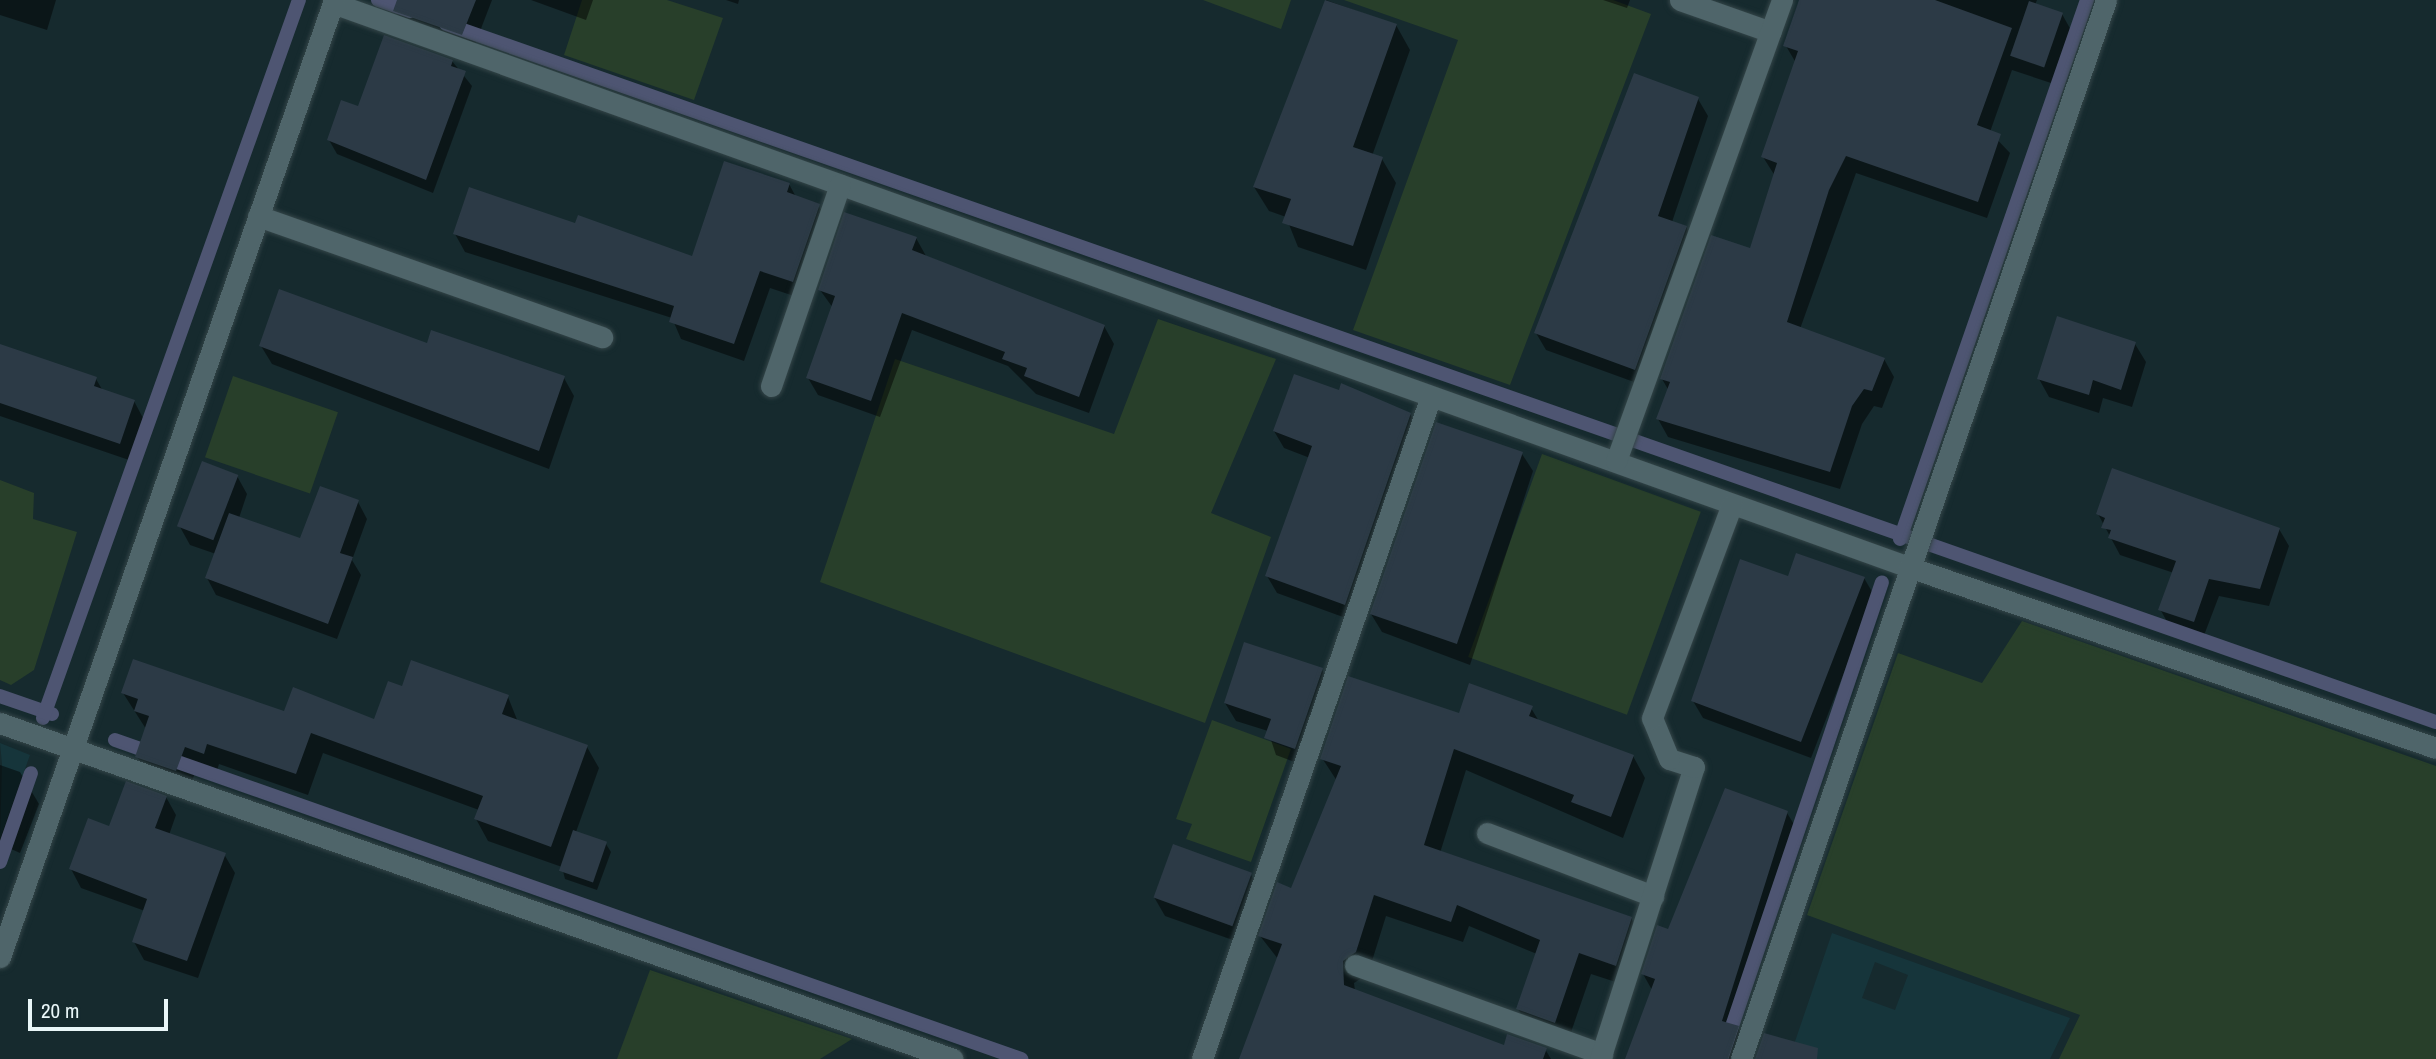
<!DOCTYPE html>
<html>
<head>
<meta charset="utf-8">
<style>
	body { margin:0 }
	#map { position:relative; width:2436px; height:1059px; overflow:hidden; background:#162a2e; font-family:"Archivo Narrow",sans-serif }
	div>[style] { position:absolute }
	.built>* { inset:0; background:#16353b }
	.green>* { inset:0; background:#283f2a; transform-origin:0 0 }
	.shadow>* { inset:0; background:#0007 }
	.stream>* { height:14px; margin:-7px; padding:0 7px; transform-origin:7px; border-radius:7px; background:#4e5572 }
	.building>* { inset:0; background:#2c3a46; transform-origin:0 0 }
	.roads { filter:drop-shadow(0 0 2px #344548) drop-shadow(0 0 2px #344548) }
	.minor>* { height:21px; margin:-10.5px; padding:0 10.5px; transform-origin:10.5px; border-radius:10.5px; background:#4f656a }
	span { translate:-50% -50%; white-space:nowrap; text-align:center; line-height:1.15; -webkit-text-stroke:5px #162a2e; paint-order:stroke }
	.scale { position:absolute; left:28px; top:999px; width:140px; height:32px; box-sizing:border-box; border:4px solid #e9f6f8; border-top:0; padding-left:9px; font-size:21px; line-height:24px; white-space:nowrap; color:#e9f6f8; -webkit-text-stroke:5px #162a2e; paint-order:stroke }
</style>
</head>
<body>
<div id="map">
	<div class="built">
		<div style="clip-path:polygon(0 743px,30px 755px,0 839px,2px 764px)"></div>
		<div style="clip-path:polygon(evenodd,1832px 933px,2070px 1018px,2050px 1059px,1789px 1059px,1832px 933px,1875px 962px,1908px 975px,1895px 1010px,1862px 998px,1875px 962px)"></div>
	</div>
	<div class="green">
		<div style="clip-path:polygon(582px 0,667px 0,723px 18px,694px 100px,564px 55px)"></div>
		<div style="clip-path:polygon(1203px 0,1291px 0,1281px 29px)"></div>
		<div style="clip-path:polygon(1344px 0,1613px 0,1651px 14px,1510px 385px,1353px 330px,1458px 40px)"></div>
		<div style="clip-path:polygon(1158px 319px,1276px 359px,1211px 513px,1271px 537px,1205px 723px,820px 582px,895px 359px,1114px 434px)"></div>
		<div style="left:233px;top:376px;width:111px;height:86px;rotate:19deg"></div>
		<div style="left:1542px;top:454px;width:169px;height:216px;rotate:20deg"></div>
		<div style="clip-path:polygon(0 480px,34px 493px,33px 519px,77px 532px,34px 670px,11px 685px,0 680px)"></div>
		<div style="clip-path:polygon(2022px 621px,2436px 766px,2436px 1059px,2059px 1059px,2080px 1015px,1807px 915px,1898px 653px,1982px 683px)"></div>
		<div style="clip-path:polygon(1212px 720px,1291px 749px,1251px 862px,1186px 839px,1192px 824px,1176px 819px)"></div>
		<div style="clip-path:polygon(650px 970px,852px 1039px,820px 1059px,617px 1059px)"></div>
	</div>
	<div class="shadow">
		<div style="clip-path:polygon(0 0,56px 0,47px 30px,0 15px)"></div>
		<div style="clip-path:polygon(399px 0,492px 0,472px 52px,405px 28px,395px 10px)"></div>
		<div style="clip-path:polygon(531px 0,593px 0,586px 20px)"></div>
		<div style="clip-path:polygon(726px 0,739px 0,738px 4px)"></div>
		<div style="clip-path:polygon(1326px 0,1396px 25px,1410px 50px,1372px 156px,1382px 159px,1396px 183px,1366px 270px,1298px 247px,1286px 217px,1269px 211px,1254px 187px)"></div>
		<div style="clip-path:polygon(1603px 0,1630px 0,1627px 8px)"></div>
		<div style="clip-path:polygon(1802px 0,2037px 0,2035px 5px,2062px 14px,2072px 32px,2054px 84px,2012px 70px,1990px 132px,2010px 153px,1987px 218px,1856px 173px,1800px 329px,1884px 359px,1894px 377px,1882px 408px,1874px 406px,1862px 424px,1840px 489px,1668px 437px,1658px 419px,1669px 391px,1662px 379px,1751px 251px,1775px 176px,1763px 157px,1796px 63px,1786px 46px)"></div>
		<div style="clip-path:polygon(452px 61px,472px 86px,433px 193px,337px 154px,329px 140px,359px 108px)"></div>
		<div style="clip-path:polygon(1698px 99px,1708px 116px,1672px 222px,1686px 227px,1696px 245px,1645px 386px,1546px 350px,1536px 333px)"></div>
		<div style="clip-path:polygon(789px 184px,796px 197px,818px 205px,829px 223px,803px 299px,770px 288px,744px 361px,681px 339px,672px 318px,465px 252px,455px 234px,576px 225px,693px 258px)"></div>
		<div style="clip-path:polygon(916px 238px,926px 256px,1104px 326px,1114px 344px,1089px 413px,1036px 394px,1008px 366px,912px 330px,880px 417px,818px 395px,808px 378px,833px 308px,820px 290px)"></div>
		<div style="clip-path:polygon(2135px 344px,2146px 362px,2132px 407px,2103px 398px,2099px 413px,2049px 397px,2039px 379px)"></div>
		<div style="clip-path:polygon(428px 345px,564px 378px,574px 396px,549px 469px,272px 364px,261px 346px)"></div>
		<div style="clip-path:polygon(0 351px,96px 379px,103px 391px,134px 401px,143px 418px,129px 460px,0 416px)"></div>
		<div style="clip-path:polygon(1410px 414px,1420px 431px,1354px 621px,1277px 593px,1267px 576px,1310px 458px,1284px 448px,1274px 431px)"></div>
		<div style="clip-path:polygon(1522px 454px,1533px 471px,1470px 665px,1382px 632px,1371px 614px)"></div>
		<div style="clip-path:polygon(237px 476px,247px 494px,239px 518px,301px 541px,358px 502px,367px 519px,352px 560px,361px 575px,337px 639px,216px 595px,207px 578px,216px 554px,190px 545px,180px 527px)"></div>
		<div style="clip-path:polygon(2098px 514px,2279px 529px,2289px 546px,2269px 606px,2219px 596px,2203px 638px,2170px 627px,2160px 609px,2174px 573px,2120px 555px)"></div>
		<div style="clip-path:polygon(1789px 578px,1864px 578px,1874px 595px,1811px 758px,1703px 718px,1693px 701px)"></div>
		<div style="clip-path:polygon(1322px 670px,1332px 687px,1305px 766px,1276px 755px,1268px 731px,1236px 721px,1225px 703px)"></div>
		<div style="clip-path:polygon(403px 688px,508px 697px,518px 722px,587px 747px,599px 768px,576px 832px,606px 844px,611px 852px,597px 890px,565px 879px,562px 867px,488px 841px,476px 819px,479px 810px,323px 753px,308px 795px,219px 764px,216px 774px,197px 768px,188px 791px,149px 778px,137px 756px,146px 729px,123px 693px,375px 722px)"></div>
		<div style="clip-path:polygon(1531px 708px,1540px 723px,1633px 756px,1645px 778px,1623px 838px,1466px 770px,1440px 853px,1631px 918px,1643px 940px,1628px 986px,1591px 974px,1567px 1044px,1530px 1031px,1518px 1009px,1537px 954px,1469px 926px,1463px 942px,1386px 916px,1368px 974px,1354px 983px,1355px 991px,1505px 1047px,1545px 1049px,1551px 1059px,1241px 1059px,1278px 959px,1260px 936px,1292px 890px,1337px 781px,1322px 758px,1460px 715px)"></div>
		<div style="clip-path:polygon(0 765px,20px 772px,39px 804px,20px 853px,2px 845px,0 850px)"></div>
		<div style="clip-path:polygon(166px 797px,176px 815px,169px 835px,224px 854px,235px 873px,198px 978px,144px 960px,134px 942px,145px 911px,81px 888px,71px 869px)"></div>
		<div style="clip-path:polygon(1787px 813px,1800px 834px,1738px 1028px,1750px 1049px,1747px 1059px,1627px 1059px,1652px 990px,1643px 974px,1669px 931px)"></div>
		<div style="clip-path:polygon(1251px 875px,1262px 893px,1244px 944px,1165px 916px,1154px 897px)"></div>
	</div>
	<div class="stream">
		<div style="left:378px;top:0;width:34px;rotate:19deg"></div>
		<div style="left:446px;top:24px;width:2109px;rotate:19.33deg"></div>
		<div style="left:1900px;top:539px;width:571px;rotate:-70.87deg"></div>
		<div style="left:0;top:696px;width:55px;rotate:19.1deg"></div>
		<div style="left:43px;top:718px;width:762px;rotate:-70.38deg"></div>
		<div style="left:115px;top:740px;width:961px;rotate:19.4deg"></div>
		<div style="left:0;top:862px;width:94px;rotate:-70.8deg"></div>
		<div style="left:1721px;top:1059px;width:503px;rotate:-71.35deg"></div>
	</div>
	<div class="building">
		<div style="clip-path:polygon(397px 0,476px 0,462px 35px,393px 11px)"></div>
		<div style="clip-path:polygon(1325px 0,1397px 24px,1353px 147px,1383px 157px,1353px 246px,1282px 223px,1291px 199px,1253px 187px)"></div>
		<div style="clip-path:polygon(1799px 0,1935px 0,2012px 28px,1977px 125px,2001px 134px,1978px 202px,1846px 156px,1829px 190px,1787px 322px,1885px 358px,1872px 391px,1864px 389px,1852px 406px,1830px 472px,1656px 419px,1670px 382px,1660px 379px,1711px 235px,1750px 248px,1777px 163px,1761px 157px,1798px 51px,1783px 46px)"></div>
		<div style="left:2029px;top:1px;width:36px;height:58px;rotate:19deg"></div>
		<div style="clip-path:polygon(384px 35px,453px 60px,451px 66px,466px 71px,426px 180px,327px 140px,341px 100px,358px 106px)"></div>
		<div style="clip-path:polygon(1634px 73px,1699px 97px,1658px 216px,1687px 226px,1635px 370px,1534px 333px)"></div>
		<div style="clip-path:polygon(724px 161px,790px 183px,787px 192px,820px 204px,793px 282px,760px 271px,734px 344px,669px 322px,674px 306px,453px 234px,469px 187px,575px 223px,578px 215px,692px 256px)"></div>
		<div style="clip-path:polygon(844px 212px,917px 237px,912px 250px,1105px 325px,1079px 397px,1024px 376px,1027px 368px,1002px 359px,1005px 352px,902px 313px,871px 401px,806px 378px,835px 296px,818px 290px)"></div>
		<div style="clip-path:polygon(279px 289px,427px 343px,431px 330px,565px 376px,539px 451px,259px 346px)"></div>
		<div style="clip-path:polygon(2057px 316px,2136px 342px,2121px 390px,2093px 380px,2089px 395px,2037px 379px)"></div>
		<div style="clip-path:polygon(0 344px,97px 377px,94px 386px,135px 400px,120px 444px,0 403px)"></div>
		<div style="clip-path:polygon(1294px 374px,1339px 390px,1341px 383px,1411px 413px,1345px 605px,1265px 576px,1312px 446px,1273px 431px)"></div>
		<div style="left:1436px;top:422px;width:92px;height:203px;rotate:19deg"></div>
		<div style="left:202px;top:461px;width:39px;height:70px;rotate:21deg"></div>
		<div style="clip-path:polygon(2112px 468px,2280px 528px,2260px 589px,2209px 579px,2194px 622px,2158px 610px,2176px 561px,2108px 538px,2111px 530px,2101px 528px,2105px 518px,2096px 514px)"></div>
		<div style="clip-path:polygon(320px 486px,359px 500px,340px 553px,353px 557px,328px 624px,205px 578px,229px 513px,300px 538px)"></div>
		<div style="clip-path:polygon(1796px 553px,1865px 577px,1801px 742px,1691px 701px,1740px 559px,1788px 576px)"></div>
		<div style="clip-path:polygon(1244px 642px,1323px 668px,1295px 749px,1264px 738px,1271px 719px,1224px 703px)"></div>
		<div style="clip-path:polygon(133px 659px,284px 711px,293px 687px,374px 719px,388px 681px,402px 686px,411px 660px,509px 695px,502px 714px,588px 745px,551px 847px,474px 819px,483px 796px,311px 733px,296px 774px,207px 744px,204px 754px,185px 747px,176px 771px,135px 757px,149px 716px,134px 711px,138px 699px,121px 693px)"></div>
		<div style="clip-path:polygon(1348px 676px,1459px 713px,1469px 683px,1533px 706px,1529px 716px,1634px 755px,1611px 817px,1571px 802px,1574px 795px,1454px 749px,1424px 845px,1632px 917px,1616px 966px,1579px 953px,1555px 1023px,1516px 1009px,1540px 940px,1457px 905px,1451px 922px,1374px 895px,1356px 952px,1343px 961px,1344px 985px,1504px 1045px,1507px 1034px,1547px 1048px,1543px 1059px,1239px 1059px,1282px 944px,1258px 936px,1277px 882px,1291px 888px,1341px 766px,1320px 759px)"></div>
		<div style="clip-path:polygon(126px 781px,167px 796px,155px 828px,226px 853px,187px 961px,132px 942px,147px 899px,69px 869px,88px 818px,109px 826px)"></div>
		<div style="clip-path:polygon(1725px 788px,1788px 811px,1722px 1021px,1739px 1026px,1728px 1059px,1625px 1059px,1655px 979px,1641px 974px,1657px 925px,1668px 929px)"></div>
		<div style="left:573px;top:830px;width:36px;height:43px;rotate:19deg"></div>
		<div style="left:1173px;top:844px;width:84px;height:57px;rotate:20deg"></div>
		<div style="clip-path:polygon(1764px 1033px,1818px 1048px,1817px 1059px,1755px 1059px)"></div>
	</div>
	<div class="roads">
		<div class="minor">
			<div style="left:1680px;top:0;width:96px;rotate:19.4deg"></div>
			<div style="left:333px;top:3px;width:1674px;rotate:19.69deg"></div>
			<div style="left:1909px;top:567px;width:557px;rotate:18.96deg"></div>
			<div style="left:258px;top:216px;width:365px;rotate:19.4deg"></div>
			<div style="left:771px;top:386px;width:213px;rotate:-71.1deg"></div>
			<div style="left:1616px;top:461px;width:490px;rotate:-70.2deg"></div>
			<div style="left:0;top:723px;width:1010px;rotate:19.42deg"></div>
			<div style="left:1487px;top:833px;width:178px;rotate:20.8deg"></div>
			<div style="left:0;top:957px;width:1014px;rotate:-70.76deg"></div>
			<div style="left:1355px;top:965px;width:263px;rotate:19.8deg"></div>
			<div style="left:1202px;top:1059px;width:701px;rotate:-70.95deg"></div>
			<div style="left:1600px;top:1059px;width:307px;rotate:-72.2deg"></div>
			<div style="left:1694px;top:767px;width:26px;rotate:-162deg"></div>
			<div style="left:1669px;top:759px;width:44px;rotate:-112.5deg"></div>
			<div style="left:1652px;top:718px;width:228px;rotate:-69.5deg"></div>
			<div style="left:1741px;top:1059px;width:1120px;rotate:-70.98deg"></div>
		</div>
	</div>
	<div class="scale">20 m</div>
</div>
</body>
</html>
